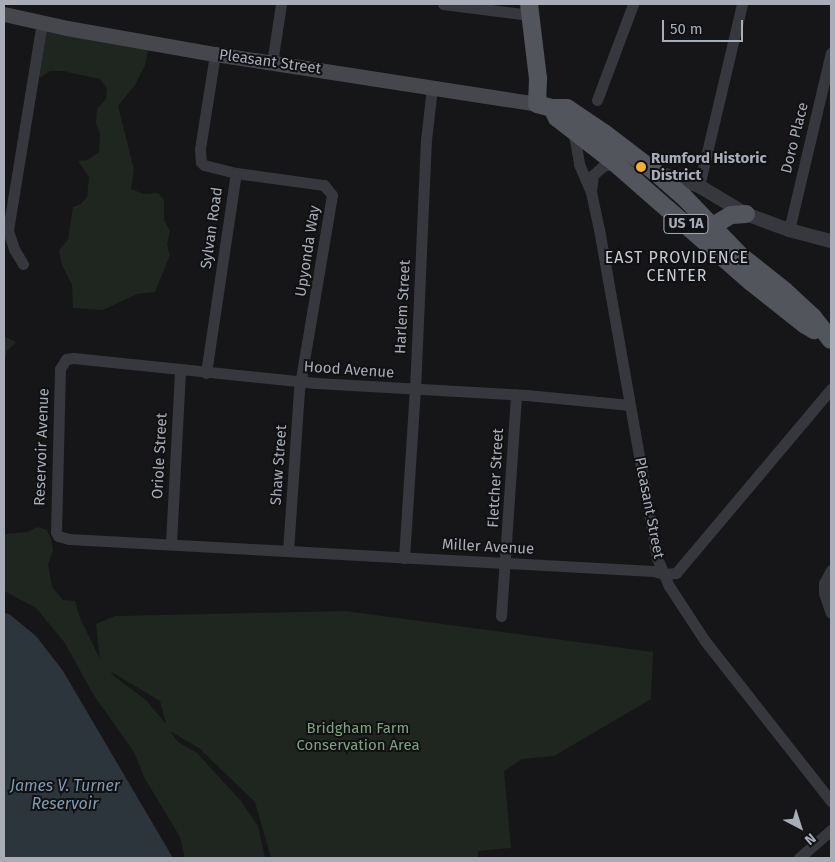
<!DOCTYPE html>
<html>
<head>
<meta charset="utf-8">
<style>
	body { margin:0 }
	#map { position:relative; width:835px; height:862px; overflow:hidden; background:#161618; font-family:"Fira Sans",sans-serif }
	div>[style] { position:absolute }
	.green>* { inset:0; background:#1e261f }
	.water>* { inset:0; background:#2c353c }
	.minor>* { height:11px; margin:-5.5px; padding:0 5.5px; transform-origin:5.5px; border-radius:5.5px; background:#37383d }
	.tertiary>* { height:14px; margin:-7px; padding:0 7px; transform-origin:7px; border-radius:7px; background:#37383d }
	.secondary>* { height:15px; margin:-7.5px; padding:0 7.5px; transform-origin:7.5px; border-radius:7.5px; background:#45474d }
	.primary>* { height:18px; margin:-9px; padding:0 9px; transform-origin:9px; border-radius:9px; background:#53555c }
	.dots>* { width:14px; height:14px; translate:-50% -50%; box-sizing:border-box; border:2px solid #111113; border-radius:50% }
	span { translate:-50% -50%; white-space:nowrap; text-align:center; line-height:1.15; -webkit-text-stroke:4px #111113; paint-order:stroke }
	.shield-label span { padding:1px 4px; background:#111113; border:1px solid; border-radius:4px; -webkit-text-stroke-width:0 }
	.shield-label { font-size:14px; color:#a8adb8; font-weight:700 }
	.street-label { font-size:15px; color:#a8adb8 }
	.poi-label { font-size:15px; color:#a8adb8; font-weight:700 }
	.left { translate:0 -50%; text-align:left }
	.park-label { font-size:15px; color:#7fa381 }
	.neighbourhood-label { font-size:16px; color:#c9ccd4; letter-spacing:1px }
	.water-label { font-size:16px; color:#7f9bb3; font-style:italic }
	.frame { position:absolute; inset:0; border:5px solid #a8adb8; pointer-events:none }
	.north { position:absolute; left:775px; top:802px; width:50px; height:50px; -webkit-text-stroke:4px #111113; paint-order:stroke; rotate:140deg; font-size:14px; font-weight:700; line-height:20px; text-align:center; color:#a8adb8 }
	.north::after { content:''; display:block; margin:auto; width:18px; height:22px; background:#a8adb8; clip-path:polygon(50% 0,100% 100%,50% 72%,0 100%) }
	.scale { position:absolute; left:662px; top:20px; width:81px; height:22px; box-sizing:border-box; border:2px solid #a8adb8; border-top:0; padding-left:6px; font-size:15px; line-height:18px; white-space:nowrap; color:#a8adb8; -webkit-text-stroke:4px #111113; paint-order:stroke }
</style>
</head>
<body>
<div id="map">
	<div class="green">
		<div style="clip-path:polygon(40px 24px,149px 46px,145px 65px,135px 85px,118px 106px,134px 170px,131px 189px,144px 194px,158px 193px,164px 200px,164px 220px,170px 231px,167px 245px,170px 255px,155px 292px,137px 294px,103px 310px,73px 308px,72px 285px,62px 265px,59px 250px,68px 240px,73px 207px,81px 204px,87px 197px,89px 177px,78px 161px,88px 160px,99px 152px,100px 134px,96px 123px,97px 109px,106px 99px,107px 88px,100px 79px,63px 71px,50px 71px,41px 77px,32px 73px)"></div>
		<div style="clip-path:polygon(4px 336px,16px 342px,7px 351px,4px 365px)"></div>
		<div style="clip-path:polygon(evenodd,37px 527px,47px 530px,51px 539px,53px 550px,48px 564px,52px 587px,63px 600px,75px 601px,80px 618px,100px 659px,96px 624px,115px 616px,345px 611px,653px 652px,651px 699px,554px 756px,522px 759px,504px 771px,511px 848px,478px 851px,478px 858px,271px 858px,255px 802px,199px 748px,170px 731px,178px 742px,197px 753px,240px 800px,258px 826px,265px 858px,185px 858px,180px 837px,144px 777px,134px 752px,93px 694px,65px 643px,36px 608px,4px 591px,4px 534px,28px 532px,37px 527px,110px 671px,160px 701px,166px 724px,146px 700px,115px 677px,110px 671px)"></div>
	</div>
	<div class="water">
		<div style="clip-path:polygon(4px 613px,9px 614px,36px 636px,63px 671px,173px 858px,4px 858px)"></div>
	</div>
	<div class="minor">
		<div style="left:443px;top:4px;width:88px;rotate:7.2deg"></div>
		<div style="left:215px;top:54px;width:96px;rotate:99deg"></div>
		<div style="left:200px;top:149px;width:13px;rotate:86deg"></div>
		<div style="left:201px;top:162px;width:4px;rotate:45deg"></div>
		<div style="left:204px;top:165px;width:33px;rotate:14deg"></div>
		<div style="left:236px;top:173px;width:89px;rotate:7.8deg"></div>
		<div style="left:324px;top:185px;width:13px;rotate:51deg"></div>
		<div style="left:332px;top:195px;width:198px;rotate:99.6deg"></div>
		<div style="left:299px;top:390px;width:160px;rotate:93.9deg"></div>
		<div style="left:272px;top:63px;width:60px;rotate:-81.3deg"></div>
		<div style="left:597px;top:100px;width:103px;rotate:-69.4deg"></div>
		<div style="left:573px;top:129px;width:36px;rotate:80deg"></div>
		<div style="left:579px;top:164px;width:30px;rotate:67deg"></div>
		<div style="left:591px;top:192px;width:38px;rotate:78deg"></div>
		<div style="left:599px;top:229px;width:334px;rotate:80deg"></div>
		<div style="left:657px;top:558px;width:30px;rotate:67deg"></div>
		<div style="left:669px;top:586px;width:66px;rotate:56.8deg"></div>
		<div style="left:705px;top:641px;width:204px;rotate:51.8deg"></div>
		<div style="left:699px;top:186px;width:187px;rotate:-76.7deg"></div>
		<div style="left:591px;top:191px;width:16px;rotate:-83deg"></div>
		<div style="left:593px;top:175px;width:13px;rotate:-42deg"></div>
		<div style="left:603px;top:166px;width:12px;rotate:-14deg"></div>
		<div style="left:789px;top:230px;width:182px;rotate:-76.7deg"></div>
		<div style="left:23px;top:264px;width:17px;rotate:-121deg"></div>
		<div style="left:14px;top:249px;width:20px;rotate:-108deg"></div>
		<div style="left:8px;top:230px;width:210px;rotate:-80.7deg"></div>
		<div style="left:206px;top:373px;width:202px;rotate:-81.5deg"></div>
		<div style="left:630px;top:405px;width:104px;rotate:-174.5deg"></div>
		<div style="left:526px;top:395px;width:210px;rotate:-176.7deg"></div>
		<div style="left:316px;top:383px;width:244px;rotate:-174.1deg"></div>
		<div style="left:73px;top:358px;width:7px;rotate:172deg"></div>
		<div style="left:66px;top:359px;width:12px;rotate:121deg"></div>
		<div style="left:60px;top:369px;width:163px;rotate:91.4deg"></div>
		<div style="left:56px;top:532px;width:4px;rotate:63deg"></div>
		<div style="left:58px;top:536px;width:11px;rotate:15deg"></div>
		<div style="left:69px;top:539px;width:585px;rotate:3.14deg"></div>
		<div style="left:653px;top:571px;width:11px;rotate:15deg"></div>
		<div style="left:664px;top:574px;width:12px;rotate:-5deg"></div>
		<div style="left:676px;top:573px;width:241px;rotate:-49.9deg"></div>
		<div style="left:171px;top:543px;width:173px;rotate:-87deg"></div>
		<div style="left:404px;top:558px;width:168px;rotate:-86.3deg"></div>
		<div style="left:415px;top:390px;width:250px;rotate:-87.5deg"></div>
		<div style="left:426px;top:140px;width:53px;rotate:-83.5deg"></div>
		<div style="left:831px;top:570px;width:15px;rotate:118deg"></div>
		<div style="left:824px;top:583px;width:10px;rotate:90deg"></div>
		<div style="left:824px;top:593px;width:21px;rotate:71deg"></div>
		<div style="left:501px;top:616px;width:222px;rotate:-86.1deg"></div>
		<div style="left:799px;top:858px;width:43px;rotate:-41.2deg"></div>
	</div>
	<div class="tertiary">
		<div style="left:656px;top:172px;width:45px;rotate:18deg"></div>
		<div style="left:699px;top:186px;width:55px;rotate:30.8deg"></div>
		<div style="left:746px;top:214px;width:46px;rotate:20.4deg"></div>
		<div style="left:789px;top:230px;width:43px;rotate:14.7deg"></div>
	</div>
	<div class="secondary">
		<div style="left:4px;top:14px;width:65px;rotate:12.5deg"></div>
		<div style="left:67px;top:28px;width:150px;rotate:10deg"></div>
		<div style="left:215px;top:54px;width:326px;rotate:8.8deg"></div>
	</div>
	<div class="primary">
		<div style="left:529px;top:4px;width:75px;rotate:83.1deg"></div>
		<div style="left:538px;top:78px;width:26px;rotate:92deg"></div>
		<div style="left:537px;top:104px;width:16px;rotate:15deg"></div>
		<div style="left:552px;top:108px;width:15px"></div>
		<div style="left:567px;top:108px;width:45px;rotate:34deg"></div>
		<div style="left:604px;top:133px;width:63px;rotate:37.2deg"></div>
		<div style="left:654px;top:171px;width:38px;rotate:41deg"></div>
		<div style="left:683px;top:196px;width:83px;rotate:46deg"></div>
		<div style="left:741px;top:256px;width:56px;rotate:38.5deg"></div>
		<div style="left:785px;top:291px;width:38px;rotate:43deg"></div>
		<div style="left:813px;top:317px;width:29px;rotate:52deg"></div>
		<div style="left:552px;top:108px;width:11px;rotate:63deg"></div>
		<div style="left:557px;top:118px;width:73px;rotate:37.8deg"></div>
		<div style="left:615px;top:163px;width:181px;rotate:41.2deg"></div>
		<div style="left:751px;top:282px;width:68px;rotate:38.4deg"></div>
		<div style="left:804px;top:324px;width:12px;rotate:31deg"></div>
		<div style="left:703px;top:235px;width:11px;rotate:-45deg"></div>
		<div style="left:711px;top:227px;width:23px;rotate:-31deg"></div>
		<div style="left:731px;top:215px;width:15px;rotate:-4deg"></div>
	</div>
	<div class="dots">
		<div style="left:641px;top:167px;background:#f2b134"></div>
	</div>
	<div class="shield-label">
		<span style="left:686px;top:224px">US 1A</span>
	</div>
	<div class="street-label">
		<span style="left:270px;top:62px;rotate:8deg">Pleasant Street</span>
		<span style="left:795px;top:138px;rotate:-76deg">Doro Place</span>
		<span style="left:212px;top:228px;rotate:-82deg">Sylvan Road</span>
		<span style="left:308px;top:251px;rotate:-81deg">Upyonda Way</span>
		<span style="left:403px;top:307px;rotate:-87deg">Harlem Street</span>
		<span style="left:349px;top:370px;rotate:4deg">Hood Avenue</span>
		<span style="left:42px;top:447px;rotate:-88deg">Reservoir Avenue</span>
		<span style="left:160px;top:456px;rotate:-87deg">Oriole Street</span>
		<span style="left:279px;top:465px;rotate:-86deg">Shaw Street</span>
		<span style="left:496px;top:478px;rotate:-87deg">Fletcher Street</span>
		<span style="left:649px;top:508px;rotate:79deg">Pleasant Street</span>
		<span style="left:488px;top:547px;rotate:3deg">Miller Avenue</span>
	</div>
	<div class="poi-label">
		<span class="left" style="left:651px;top:167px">Rumford Historic<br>District</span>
	</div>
	<div class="park-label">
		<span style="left:358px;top:737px">Bridgham Farm<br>Conservation Area</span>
	</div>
	<div class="neighbourhood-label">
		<span style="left:677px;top:267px">EAST PROVIDENCE<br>CENTER</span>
	</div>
	<div class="water-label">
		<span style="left:65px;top:795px">James V. Turner<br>Reservoir</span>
	</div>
	<div class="frame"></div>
	<div class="north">N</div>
	<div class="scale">50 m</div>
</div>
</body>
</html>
